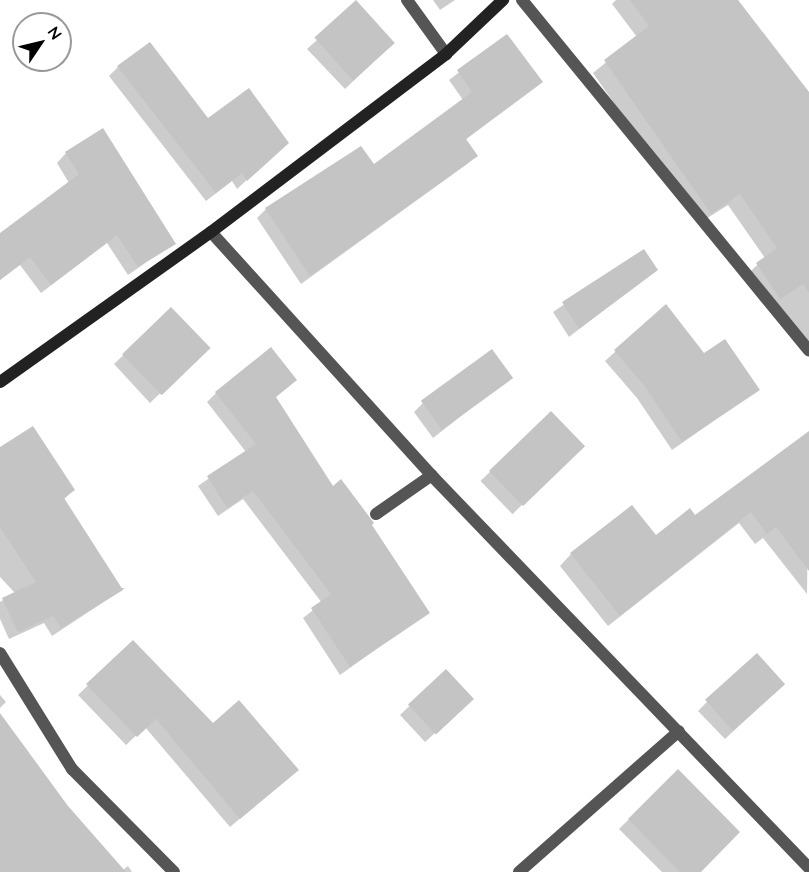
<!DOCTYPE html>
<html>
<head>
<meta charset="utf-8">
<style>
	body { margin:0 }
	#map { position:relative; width:809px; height:872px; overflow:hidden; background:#fff; font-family:Quicksand,sans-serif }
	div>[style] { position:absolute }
	.shadow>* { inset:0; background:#0003; transform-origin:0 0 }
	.building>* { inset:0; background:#c4c4c4; transform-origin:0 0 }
	.street>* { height:12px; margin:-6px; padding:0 6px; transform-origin:6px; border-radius:6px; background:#555 }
	.secondary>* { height:12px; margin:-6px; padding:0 6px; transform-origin:6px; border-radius:6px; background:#222 }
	span { translate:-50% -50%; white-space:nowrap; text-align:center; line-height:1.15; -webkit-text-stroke:6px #fff; paint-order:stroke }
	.north { position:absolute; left:12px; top:12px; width:60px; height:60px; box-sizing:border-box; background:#fff; border:2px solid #999; border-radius:50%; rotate:55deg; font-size:16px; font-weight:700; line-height:24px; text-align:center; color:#000 }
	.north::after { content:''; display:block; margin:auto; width:21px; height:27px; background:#000; clip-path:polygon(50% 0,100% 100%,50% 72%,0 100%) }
</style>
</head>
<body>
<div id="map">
	<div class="shadow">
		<div style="clip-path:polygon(433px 0,455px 0,440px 10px)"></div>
		<div style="clip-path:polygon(616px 0,738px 0,809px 98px,809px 344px,745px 276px,765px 258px,728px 205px,698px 224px,593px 73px,637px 37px,612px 4px)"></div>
		<div style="clip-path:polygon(507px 36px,541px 82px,465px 140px,476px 155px,467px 164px,301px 284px,257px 218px,266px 209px,374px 166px,463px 100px,449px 80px)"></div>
		<div style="clip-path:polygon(317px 40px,384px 52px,345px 89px,307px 49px)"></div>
		<div style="clip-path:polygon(118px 67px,208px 120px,277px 152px,237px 189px,232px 181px,206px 201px,109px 76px)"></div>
		<div style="clip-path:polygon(66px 153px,174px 243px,128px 275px,107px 243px,41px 293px,20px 265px,0 280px,0 235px,69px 183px,57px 163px)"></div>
		<div style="clip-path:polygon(643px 251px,656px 269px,569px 337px,553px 312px)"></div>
		<div style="clip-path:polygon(666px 306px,704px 355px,758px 390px,672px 450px,637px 398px,605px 361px)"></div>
		<div style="clip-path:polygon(170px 310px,198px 357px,150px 403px,114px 364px)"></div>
		<div style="clip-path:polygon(511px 377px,433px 438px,414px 412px,423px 403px)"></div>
		<div style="clip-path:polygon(216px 393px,275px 398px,333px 488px,428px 612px,340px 675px,303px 618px,322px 603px,243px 499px,218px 516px,198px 486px,246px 452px,207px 402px)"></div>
		<div style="left:551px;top:413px;width:46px;height:98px;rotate:46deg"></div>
		<div style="clip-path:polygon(809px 433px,807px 594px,763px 538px,755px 544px,739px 523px,608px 626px,560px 566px,571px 554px,656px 537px,695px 517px)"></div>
		<div style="clip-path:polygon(0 449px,74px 490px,64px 499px,120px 588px,125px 588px,52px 636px,44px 623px,9px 639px,0 619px,0 602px,15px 593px,0 577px)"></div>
		<div style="clip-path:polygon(133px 642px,213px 725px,287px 779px,230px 827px,145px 727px,126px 745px,78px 695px)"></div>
		<div style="clip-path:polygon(446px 671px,463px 708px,425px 742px,400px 715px)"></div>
		<div style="clip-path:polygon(774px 693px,725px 739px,698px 711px,707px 702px)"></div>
		<div style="clip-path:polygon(0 695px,6px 702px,0 708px)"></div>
		<div style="clip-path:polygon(0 715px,67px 807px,123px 870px,128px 866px,132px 872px,0 872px)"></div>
		<div style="clip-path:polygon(678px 771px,698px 872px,662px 872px,619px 829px)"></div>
	</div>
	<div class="building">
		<div style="left:356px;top:0;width:58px;height:56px;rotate:48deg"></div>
		<div style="clip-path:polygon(630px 0,738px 0,809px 92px,809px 293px,803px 284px,780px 299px,756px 263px,777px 248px,740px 194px,711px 214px,604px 60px,649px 26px)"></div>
		<div style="clip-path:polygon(507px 34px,543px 82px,466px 139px,478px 156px,310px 276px,265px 208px,361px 146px,374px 164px,472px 92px,457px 70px)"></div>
		<div style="clip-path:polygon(150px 42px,208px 118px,249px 88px,289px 143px,247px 181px,242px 173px,216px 193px,117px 66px)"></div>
		<div style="clip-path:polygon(103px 128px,176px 244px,138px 267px,117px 235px,51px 285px,30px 257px,0 280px,0 233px,79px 174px,65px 152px)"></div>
		<div style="clip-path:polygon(644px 249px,658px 270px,579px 329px,562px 302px)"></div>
		<div style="clip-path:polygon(666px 304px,704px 353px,725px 339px,760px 390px,682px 442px,646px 388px,614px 350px)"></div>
		<div style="left:171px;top:307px;width:57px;height:68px;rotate:46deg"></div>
		<div style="clip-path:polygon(271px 347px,297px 380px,276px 397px,333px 486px,341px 479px,374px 523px,372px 525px,430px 613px,350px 667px,311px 608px,331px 594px,253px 491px,227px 508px,207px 476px,256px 444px,215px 392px)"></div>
		<div style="left:492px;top:349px;width:36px;height:88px;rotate:54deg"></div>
		<div style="left:551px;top:411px;width:49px;height:86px;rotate:46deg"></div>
		<div style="clip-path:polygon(33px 426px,75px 490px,64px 498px,123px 590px,61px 628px,53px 616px,18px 632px,2px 598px,36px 582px,0 527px,0 447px)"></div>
		<div style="clip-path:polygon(809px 431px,809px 571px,776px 527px,767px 534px,751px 512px,620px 616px,570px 553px,632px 505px,656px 535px,690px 508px,695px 515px)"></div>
		<div style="clip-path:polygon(133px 640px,213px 723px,239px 700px,299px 770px,240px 819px,156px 719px,137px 737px,86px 684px)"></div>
		<div style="left:757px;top:653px;width:42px;height:70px;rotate:48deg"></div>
		<div style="left:446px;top:669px;width:41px;height:52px;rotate:47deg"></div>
		<div style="clip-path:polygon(0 713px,68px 806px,126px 872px,0 872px)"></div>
		<div style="clip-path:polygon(678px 769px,740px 832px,701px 872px,680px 872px,628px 819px)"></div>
	</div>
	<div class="street">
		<div style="left:407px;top:0;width:67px;rotate:54.2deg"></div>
		<div style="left:522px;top:0;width:453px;rotate:50.7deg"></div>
		<div style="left:211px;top:232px;width:332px;rotate:47.8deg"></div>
		<div style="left:434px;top:478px;width:541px;rotate:46.12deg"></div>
		<div style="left:376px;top:514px;width:68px;rotate:-34.9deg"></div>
		<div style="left:0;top:653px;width:137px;rotate:58.2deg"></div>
		<div style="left:72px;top:769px;width:145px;rotate:45.3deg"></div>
		<div style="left:519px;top:872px;width:213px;rotate:-41.4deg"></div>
	</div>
	<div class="secondary">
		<div style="left:0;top:382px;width:259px;rotate:-35.4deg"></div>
		<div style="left:211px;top:232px;width:295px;rotate:-37.1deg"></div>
		<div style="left:446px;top:54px;width:79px;rotate:-43.5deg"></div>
	</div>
	<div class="north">N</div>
</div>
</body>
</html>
